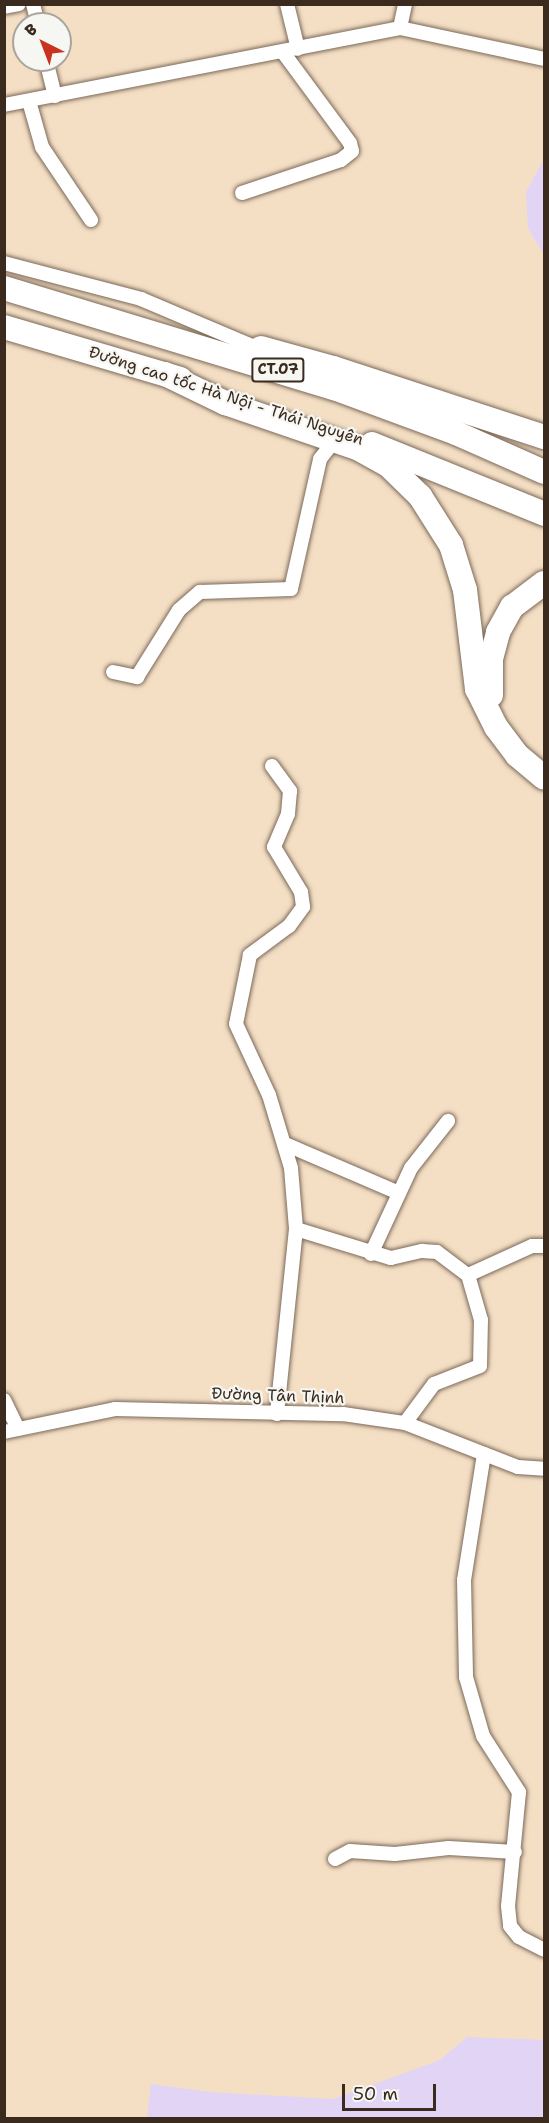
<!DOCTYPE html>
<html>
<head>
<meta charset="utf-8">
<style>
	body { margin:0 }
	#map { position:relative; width:549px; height:2123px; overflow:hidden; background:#f4dfc5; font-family:"Shantell Sans",sans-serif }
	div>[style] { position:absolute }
	.built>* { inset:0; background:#e1d4f4 }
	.roads { filter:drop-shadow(0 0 2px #7c6958) drop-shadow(0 0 2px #7c6958) }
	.minor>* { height:14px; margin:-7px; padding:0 7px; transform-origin:7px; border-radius:7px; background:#fff }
	.motorway>* { height:24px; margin:-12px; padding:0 12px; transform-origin:12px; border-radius:12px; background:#fff }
	span { translate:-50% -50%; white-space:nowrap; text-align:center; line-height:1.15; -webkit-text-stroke:4.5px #f6f6f2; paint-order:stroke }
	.shield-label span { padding:2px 4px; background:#f6f6f2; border:2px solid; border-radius:4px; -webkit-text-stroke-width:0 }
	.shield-label { font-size:15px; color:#3b2a1e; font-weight:700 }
	.street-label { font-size:16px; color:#3b2a1e }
	.frame { position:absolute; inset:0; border:6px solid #3b2a1e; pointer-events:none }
	.north { position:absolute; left:12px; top:12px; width:60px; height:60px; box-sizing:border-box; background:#f6f6f2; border:2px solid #aba49d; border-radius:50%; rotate:318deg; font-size:16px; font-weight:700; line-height:24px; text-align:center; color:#3b2a1e }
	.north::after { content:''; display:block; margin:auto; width:21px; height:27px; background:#c8321e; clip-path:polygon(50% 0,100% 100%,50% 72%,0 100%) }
	.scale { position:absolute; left:342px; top:2084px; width:94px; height:27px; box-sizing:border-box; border:3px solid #3b2a1e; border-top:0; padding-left:8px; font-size:18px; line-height:21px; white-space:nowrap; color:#3b2a1e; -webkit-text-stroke:4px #f6f6f2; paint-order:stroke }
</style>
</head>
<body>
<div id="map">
	<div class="built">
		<div style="clip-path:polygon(544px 159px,544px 255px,528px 228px,526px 192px)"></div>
		<div style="clip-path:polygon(467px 2037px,544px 2040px,544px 2118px,147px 2118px,151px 2084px,209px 2092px,333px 2099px,440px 2060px)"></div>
	</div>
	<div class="roads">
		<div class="minor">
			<div style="left:33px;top:4px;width:21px;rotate:76deg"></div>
			<div style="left:287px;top:4px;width:46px;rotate:76.3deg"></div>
			<div style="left:4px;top:7px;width:15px;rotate:-11deg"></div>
			<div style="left:400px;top:28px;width:25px;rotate:-78deg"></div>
			<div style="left:46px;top:60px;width:37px;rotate:76deg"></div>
			<div style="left:29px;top:101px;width:48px;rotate:74.2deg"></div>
			<div style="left:42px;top:147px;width:88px;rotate:56.1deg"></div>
			<div style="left:4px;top:105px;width:403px;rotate:-11deg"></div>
			<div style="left:400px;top:28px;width:147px;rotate:12.1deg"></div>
			<div style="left:242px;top:193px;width:104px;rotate:-18.4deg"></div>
			<div style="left:341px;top:160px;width:14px;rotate:-39deg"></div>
			<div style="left:352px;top:151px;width:8px;rotate:-104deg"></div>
			<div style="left:350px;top:143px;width:113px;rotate:-126.4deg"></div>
			<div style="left:4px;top:263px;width:142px;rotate:14.7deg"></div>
			<div style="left:141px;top:299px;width:123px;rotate:23deg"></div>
			<div style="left:113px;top:672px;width:25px;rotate:12deg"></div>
			<div style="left:137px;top:677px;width:79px;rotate:-57.9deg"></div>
			<div style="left:179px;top:610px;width:28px;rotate:-41deg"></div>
			<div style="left:200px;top:592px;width:91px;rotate:-1.9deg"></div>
			<div style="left:291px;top:589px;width:133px;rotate:-77.4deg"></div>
			<div style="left:320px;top:459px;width:24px;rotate:-52deg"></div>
			<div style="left:272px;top:766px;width:31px;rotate:54deg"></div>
			<div style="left:290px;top:791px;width:23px;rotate:95deg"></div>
			<div style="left:288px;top:814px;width:36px;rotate:113deg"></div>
			<div style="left:274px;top:847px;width:52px;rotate:59deg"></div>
			<div style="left:301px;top:892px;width:15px;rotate:82deg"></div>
			<div style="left:303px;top:907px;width:24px;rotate:126deg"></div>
			<div style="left:289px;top:926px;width:49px;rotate:143.4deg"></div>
			<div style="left:250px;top:955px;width:70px;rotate:101.5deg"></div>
			<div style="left:236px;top:1024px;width:78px;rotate:65.1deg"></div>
			<div style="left:269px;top:1095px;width:76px;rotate:73.2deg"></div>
			<div style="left:291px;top:1168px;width:61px;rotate:85.3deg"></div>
			<div style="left:296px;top:1229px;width:186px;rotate:95.9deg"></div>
			<div style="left:285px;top:1144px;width:124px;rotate:23.3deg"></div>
			<div style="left:296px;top:1229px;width:99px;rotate:17deg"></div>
			<div style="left:391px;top:1258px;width:32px;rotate:-13deg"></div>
			<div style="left:422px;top:1251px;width:15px;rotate:4deg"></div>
			<div style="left:437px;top:1252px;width:39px;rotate:37deg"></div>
			<div style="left:468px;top:1275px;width:70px;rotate:-24.4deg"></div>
			<div style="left:532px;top:1246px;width:12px"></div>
			<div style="left:371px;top:1254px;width:95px;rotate:-65.1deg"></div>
			<div style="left:411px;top:1168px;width:60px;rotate:-51.8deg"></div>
			<div style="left:4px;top:1400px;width:32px;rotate:64deg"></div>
			<div style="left:405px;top:1423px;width:49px;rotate:-53.4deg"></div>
			<div style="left:434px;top:1384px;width:49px;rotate:-21.4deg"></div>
			<div style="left:480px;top:1366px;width:46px;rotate:-88.8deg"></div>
			<div style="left:481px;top:1320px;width:47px;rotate:-106.1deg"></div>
			<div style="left:4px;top:1432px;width:113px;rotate:-11.7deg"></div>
			<div style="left:115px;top:1409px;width:228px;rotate:1.3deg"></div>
			<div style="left:343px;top:1414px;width:63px;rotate:8.3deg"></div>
			<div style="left:405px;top:1423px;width:121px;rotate:21.3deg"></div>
			<div style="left:518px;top:1467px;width:26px;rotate:4deg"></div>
			<div style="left:484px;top:1454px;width:128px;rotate:99deg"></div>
			<div style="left:464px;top:1580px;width:97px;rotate:88.8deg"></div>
			<div style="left:466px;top:1677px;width:61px;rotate:73.9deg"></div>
			<div style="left:483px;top:1736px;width:67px;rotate:57.3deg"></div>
			<div style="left:519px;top:1792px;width:115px;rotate:95.5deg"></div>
			<div style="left:508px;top:1906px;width:20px;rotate:84deg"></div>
			<div style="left:510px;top:1926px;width:14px;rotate:51deg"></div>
			<div style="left:519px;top:1937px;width:28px;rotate:27deg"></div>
			<div style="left:335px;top:1859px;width:17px;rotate:-28deg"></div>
			<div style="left:350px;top:1851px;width:45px;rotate:3.8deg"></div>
			<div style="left:395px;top:1854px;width:54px;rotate:-6.3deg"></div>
			<div style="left:449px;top:1848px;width:66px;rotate:3.5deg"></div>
		</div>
		<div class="motorway">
			<div style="left:4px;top:288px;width:345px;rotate:16.9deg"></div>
			<div style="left:334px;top:388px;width:130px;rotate:20.2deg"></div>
			<div style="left:456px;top:433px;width:96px;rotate:23.9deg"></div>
			<div style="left:4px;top:327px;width:184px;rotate:16.4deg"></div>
			<div style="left:261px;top:348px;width:75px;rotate:15.5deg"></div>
			<div style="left:333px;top:368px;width:222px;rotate:18.1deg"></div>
			<div style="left:165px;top:374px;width:67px;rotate:25.8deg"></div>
			<div style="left:225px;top:403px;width:142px;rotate:18.9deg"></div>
			<div style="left:359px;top:449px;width:33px;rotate:29deg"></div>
			<div style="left:388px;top:465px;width:45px;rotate:44.1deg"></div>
			<div style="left:420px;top:496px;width:58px;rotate:57.7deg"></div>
			<div style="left:451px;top:545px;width:47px;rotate:72.7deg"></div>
			<div style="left:465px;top:590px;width:100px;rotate:83.1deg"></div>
			<div style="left:477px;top:689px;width:42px;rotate:63.4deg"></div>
			<div style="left:496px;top:727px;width:35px;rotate:53deg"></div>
			<div style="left:517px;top:755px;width:35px;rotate:40deg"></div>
			<div style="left:372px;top:444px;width:186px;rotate:22.1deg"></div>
			<div style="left:491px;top:695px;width:36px;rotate:-90deg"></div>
			<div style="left:491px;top:659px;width:28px;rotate:-75deg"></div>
			<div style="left:498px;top:632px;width:29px;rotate:-61deg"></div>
			<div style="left:512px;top:607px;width:40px;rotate:-37deg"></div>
		</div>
	</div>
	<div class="shield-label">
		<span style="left:278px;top:370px">CT.07</span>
	</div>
	<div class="street-label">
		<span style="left:226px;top:396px;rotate:18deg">Đường cao tốc Hà Nội - Thái Nguyên</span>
		<span style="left:278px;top:1396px;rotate:2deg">Đường Tân Thịnh</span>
	</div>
	<div class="frame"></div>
	<div class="north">B</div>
	<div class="scale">50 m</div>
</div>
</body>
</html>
